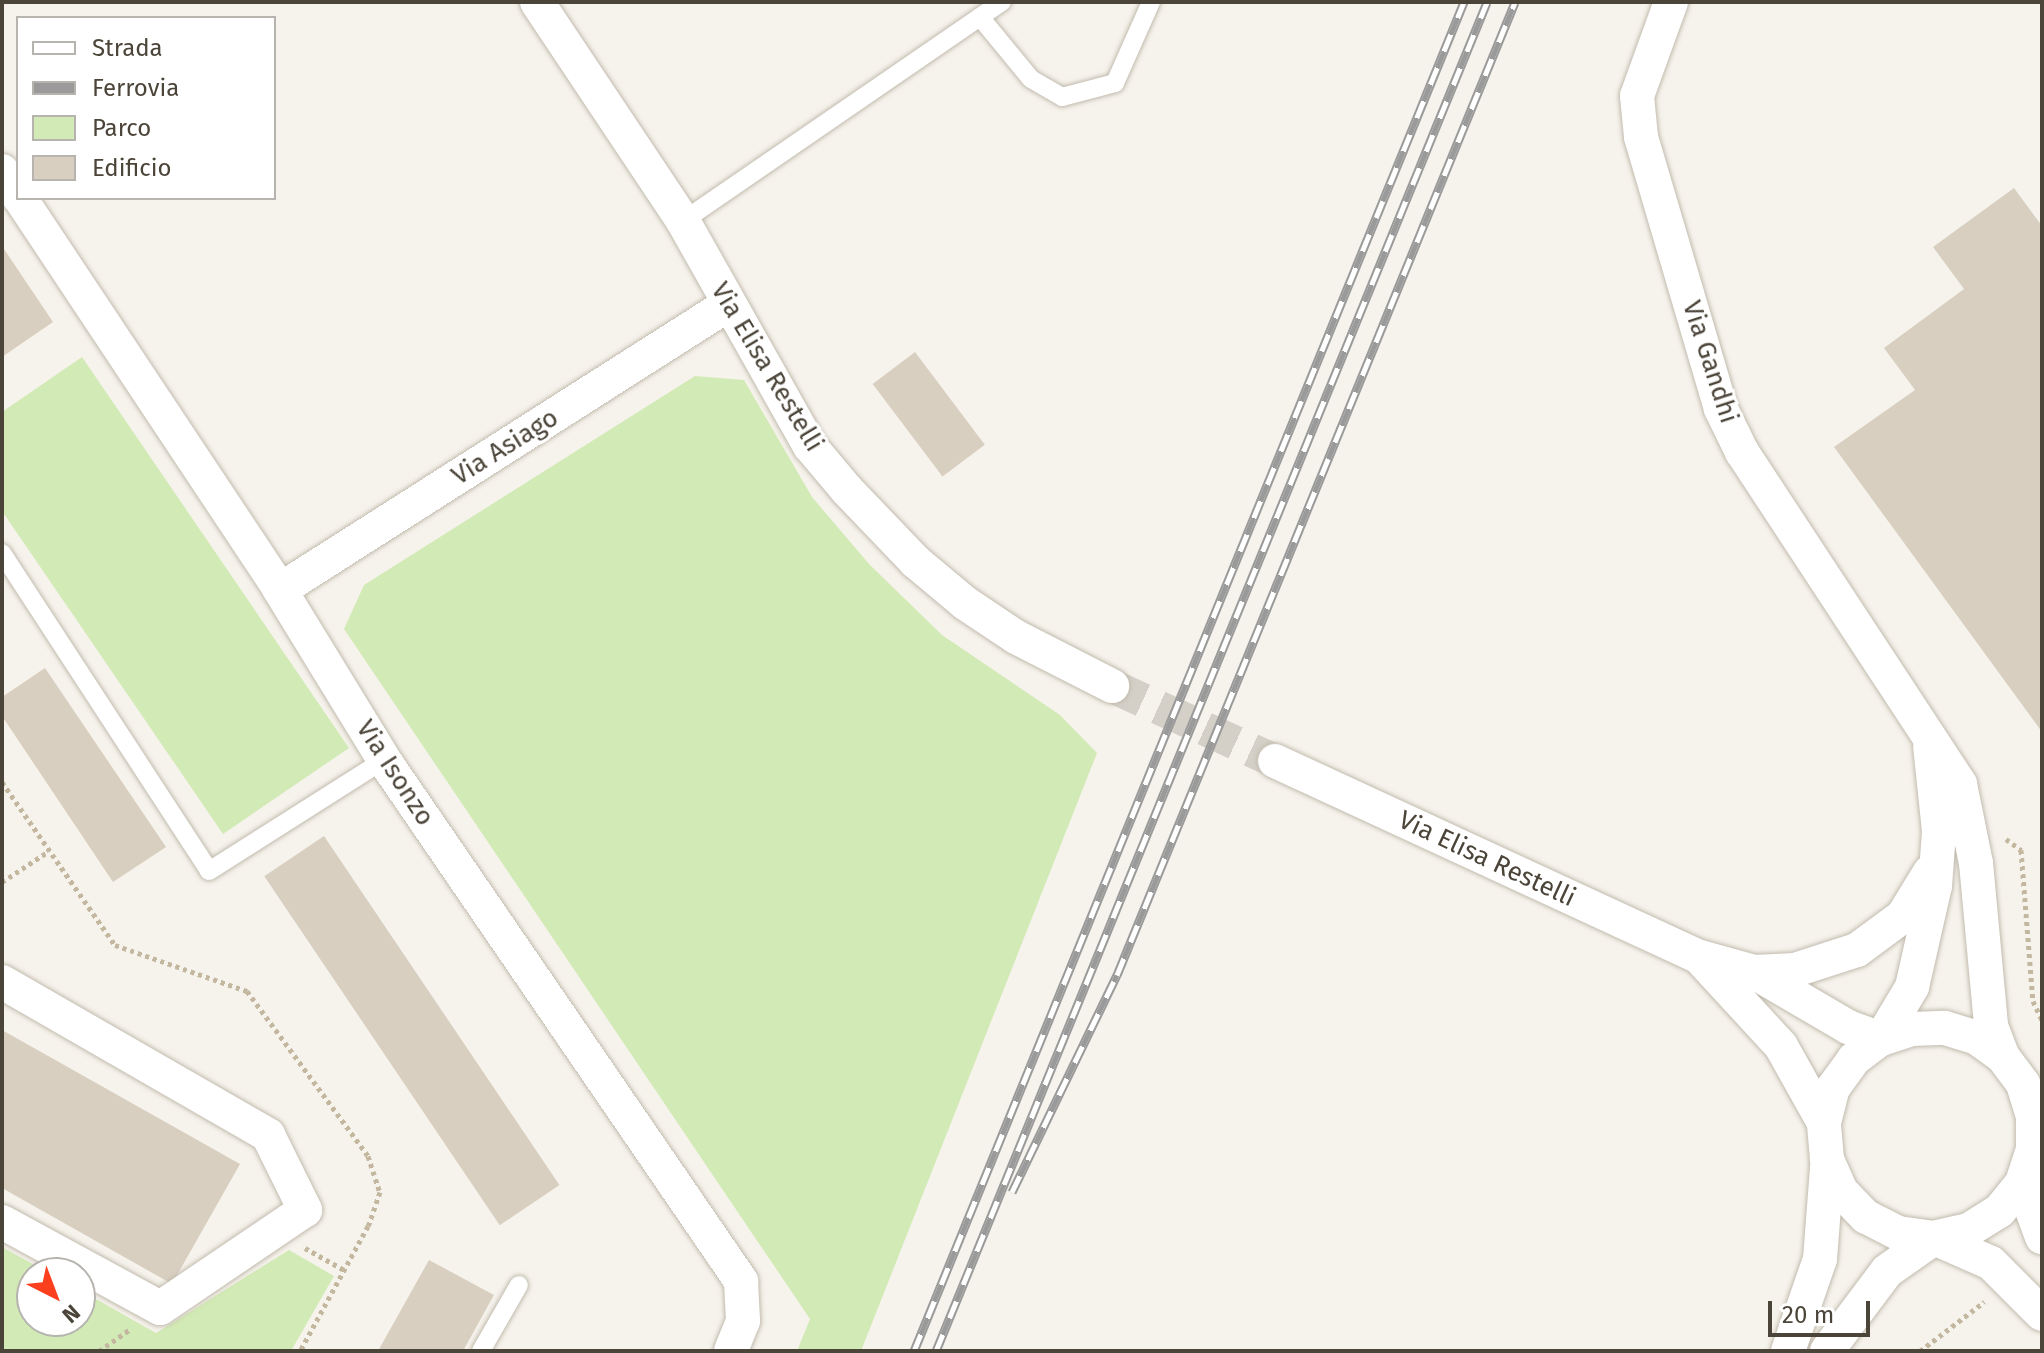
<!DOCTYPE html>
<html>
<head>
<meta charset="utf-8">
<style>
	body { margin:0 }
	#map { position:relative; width:2044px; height:1353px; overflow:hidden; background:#f6f3ec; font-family:"Fira Sans",sans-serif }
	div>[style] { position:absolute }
	.green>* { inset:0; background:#d2eab5 }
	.building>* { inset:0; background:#d8cfc1; transform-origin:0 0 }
	.minor-tunnel>* { height:34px; margin-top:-17px; transform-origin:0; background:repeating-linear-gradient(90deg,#d4d0c8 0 34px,transparent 0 51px) }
	.path>* { height:5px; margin-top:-2.5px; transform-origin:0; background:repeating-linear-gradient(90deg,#c4b79f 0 4px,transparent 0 8px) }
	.roads { filter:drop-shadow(0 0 2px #c2bbae) drop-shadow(0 0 2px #c2bbae) }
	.service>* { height:18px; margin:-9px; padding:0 9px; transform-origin:9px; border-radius:9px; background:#fff }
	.minor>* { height:34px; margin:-17px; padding:0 17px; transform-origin:17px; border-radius:17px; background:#fff }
	.rail>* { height:9px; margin-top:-4.5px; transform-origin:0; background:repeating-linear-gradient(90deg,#fff 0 18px,#9a9a9a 0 36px); box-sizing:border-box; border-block:2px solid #9a9a9a }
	span { translate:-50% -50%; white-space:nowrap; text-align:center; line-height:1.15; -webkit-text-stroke:6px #fff; paint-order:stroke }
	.street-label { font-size:26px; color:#4b4439 }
	.frame { position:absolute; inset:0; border:4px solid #4b4439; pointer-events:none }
	.legend { position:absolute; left:16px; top:16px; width:260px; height:184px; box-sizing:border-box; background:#fff; border:2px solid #b7b4b0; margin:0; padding:10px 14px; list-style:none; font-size:24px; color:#4b4439 }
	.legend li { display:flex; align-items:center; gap:16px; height:40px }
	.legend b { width:40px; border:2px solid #b7b4b0 }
	.north { position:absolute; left:16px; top:1257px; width:80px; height:80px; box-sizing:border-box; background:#fff; border:2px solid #b7b4b0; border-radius:50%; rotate:138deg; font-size:22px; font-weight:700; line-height:32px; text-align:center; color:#4b4439 }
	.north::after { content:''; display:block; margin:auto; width:28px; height:36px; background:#fc3f1d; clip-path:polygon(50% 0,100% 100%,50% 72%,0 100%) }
	.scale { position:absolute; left:1768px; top:1301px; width:102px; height:36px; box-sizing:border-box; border:4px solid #4b4439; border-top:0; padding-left:10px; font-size:24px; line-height:28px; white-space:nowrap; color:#4b4439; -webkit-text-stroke:6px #fff; paint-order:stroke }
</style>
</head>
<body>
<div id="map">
	<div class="green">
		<div style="clip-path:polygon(82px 357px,349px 748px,223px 834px,2px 511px,2px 412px)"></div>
		<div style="clip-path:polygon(695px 376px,744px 380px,812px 497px,869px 564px,942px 635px,1060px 715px,1097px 753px,861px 1351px,797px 1351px,810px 1319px,344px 629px,364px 585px)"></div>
		<div style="clip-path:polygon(2px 1247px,49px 1273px,32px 1273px,32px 1321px,80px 1321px,80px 1290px,156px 1333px,289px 1250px,334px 1276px,291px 1351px,2px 1351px)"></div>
	</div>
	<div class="building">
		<div style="clip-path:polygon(2014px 188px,2042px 226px,2042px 732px,1834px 447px,1915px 390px,1884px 348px,1964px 289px,1933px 247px)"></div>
		<div style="clip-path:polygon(2px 246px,53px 322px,2px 357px)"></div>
		<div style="left:915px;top:352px;width:116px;height:53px;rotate:53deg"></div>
		<div style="clip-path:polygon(45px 668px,166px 847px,113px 882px,2px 716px,2px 697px)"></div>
		<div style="left:324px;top:836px;width:421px;height:72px;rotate:56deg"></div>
		<div style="clip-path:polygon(2px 1030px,240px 1164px,172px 1284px,2px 1188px)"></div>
		<div style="clip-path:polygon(429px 1260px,494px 1295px,463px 1351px,378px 1351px)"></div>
	</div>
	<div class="minor-tunnel">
		<div style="left:1112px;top:686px;width:179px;rotate:24.7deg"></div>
	</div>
	<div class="path">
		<div style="left:2px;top:782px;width:198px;rotate:55.3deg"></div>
		<div style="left:115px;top:945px;width:140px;rotate:19.2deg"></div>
		<div style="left:247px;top:991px;width:205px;rotate:53.7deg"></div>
		<div style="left:368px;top:1156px;width:38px;rotate:72deg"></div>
		<div style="left:380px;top:1192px;width:36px;rotate:109deg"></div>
		<div style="left:368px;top:1226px;width:142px;rotate:118.5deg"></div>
		<div style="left:2006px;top:839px;width:19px;rotate:36deg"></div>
		<div style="left:2021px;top:850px;width:151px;rotate:85.5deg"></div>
		<div style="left:2033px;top:1001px;width:21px;rotate:65deg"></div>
		<div style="left:2px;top:882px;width:56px;rotate:-33.4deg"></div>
		<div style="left:305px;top:1248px;width:47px;rotate:29.3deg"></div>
		<div style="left:99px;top:1351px;width:39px;rotate:-35deg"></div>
		<div style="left:1920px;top:1351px;width:81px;rotate:-37.4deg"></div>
	</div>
	<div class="roads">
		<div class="service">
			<div style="left:980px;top:17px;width:80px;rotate:50.6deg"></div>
			<div style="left:1031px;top:79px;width:36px;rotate:30deg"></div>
			<div style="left:1062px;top:97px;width:55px;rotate:-14.8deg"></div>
			<div style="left:1115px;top:83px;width:89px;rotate:-66deg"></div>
			<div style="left:683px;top:221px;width:387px;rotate:-34.5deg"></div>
			<div style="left:2px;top:553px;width:379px;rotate:56.9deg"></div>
			<div style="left:209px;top:871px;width:207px;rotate:-32.4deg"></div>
			<div style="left:481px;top:1351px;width:76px;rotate:-60.1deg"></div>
		</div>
		<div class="minor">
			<div style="left:537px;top:2px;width:263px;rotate:56.3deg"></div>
			<div style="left:683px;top:221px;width:258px;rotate:60.6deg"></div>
			<div style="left:810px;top:446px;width:57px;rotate:49.9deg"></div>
			<div style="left:847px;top:490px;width:100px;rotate:46.2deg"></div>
			<div style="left:916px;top:562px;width:64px;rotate:39.9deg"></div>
			<div style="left:965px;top:603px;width:61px;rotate:33.7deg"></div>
			<div style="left:1016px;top:637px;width:108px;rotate:27deg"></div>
			<div style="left:1671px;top:2px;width:100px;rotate:109.9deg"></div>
			<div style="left:1637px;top:96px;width:41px;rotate:84.4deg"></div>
			<div style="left:1641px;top:137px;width:284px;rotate:73.6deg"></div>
			<div style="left:1721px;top:409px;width:48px;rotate:64deg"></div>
			<div style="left:1742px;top:452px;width:397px;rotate:56.7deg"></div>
			<div style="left:1960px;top:784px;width:81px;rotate:78.6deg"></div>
			<div style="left:1976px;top:863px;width:164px;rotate:84.7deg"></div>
			<div style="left:1991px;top:1026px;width:33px;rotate:69deg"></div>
			<div style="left:2003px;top:1057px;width:34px;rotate:53deg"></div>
			<div style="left:2023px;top:1084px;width:34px;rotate:73deg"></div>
			<div style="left:2033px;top:1116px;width:33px;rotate:90deg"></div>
			<div style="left:2033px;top:1149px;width:36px;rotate:108deg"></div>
			<div style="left:2022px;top:1183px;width:36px;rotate:129deg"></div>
			<div style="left:1999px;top:1211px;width:36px;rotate:148deg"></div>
			<div style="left:1968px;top:1230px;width:35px;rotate:167deg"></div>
			<div style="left:1934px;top:1238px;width:36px;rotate:-172deg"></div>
			<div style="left:1898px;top:1233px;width:36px;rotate:-153deg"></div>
			<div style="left:1866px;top:1217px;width:36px;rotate:-134deg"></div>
			<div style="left:1841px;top:1191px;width:35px;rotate:-114deg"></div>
			<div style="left:1827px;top:1159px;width:36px;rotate:-95deg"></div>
			<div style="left:1824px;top:1123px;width:36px;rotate:-76deg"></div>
			<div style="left:1833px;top:1088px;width:36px;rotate:-54deg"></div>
			<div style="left:1854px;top:1059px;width:34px;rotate:-37deg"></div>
			<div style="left:1881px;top:1039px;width:33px;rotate:-18deg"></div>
			<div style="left:1912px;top:1029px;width:33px;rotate:-2deg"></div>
			<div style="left:1945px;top:1028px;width:34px;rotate:17deg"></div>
			<div style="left:1977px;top:1038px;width:32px;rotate:36deg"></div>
			<div style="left:2px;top:171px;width:30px;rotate:57deg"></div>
			<div style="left:20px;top:198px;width:470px;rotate:56.4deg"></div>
			<div style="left:280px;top:590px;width:199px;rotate:58.5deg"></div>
			<div style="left:384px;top:760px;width:632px;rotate:55.58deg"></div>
			<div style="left:741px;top:1281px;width:40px;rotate:87.1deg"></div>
			<div style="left:743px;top:1321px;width:32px;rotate:112deg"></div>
			<div style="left:280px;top:590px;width:532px;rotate:-32.5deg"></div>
			<div style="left:1275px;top:761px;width:468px;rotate:24.8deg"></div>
			<div style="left:1700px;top:957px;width:56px;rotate:15.5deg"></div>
			<div style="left:1754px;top:972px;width:109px;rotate:30.3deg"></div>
			<div style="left:1848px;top:1027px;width:35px;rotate:20deg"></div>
			<div style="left:1881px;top:1039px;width:61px;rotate:-59.2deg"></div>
			<div style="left:1912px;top:987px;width:104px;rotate:-77.2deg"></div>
			<div style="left:1935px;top:886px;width:55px;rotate:-85.8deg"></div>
			<div style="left:1939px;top:831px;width:85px;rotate:-96deg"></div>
			<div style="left:1700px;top:958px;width:120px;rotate:47.4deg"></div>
			<div style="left:1781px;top:1046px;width:88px;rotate:60.8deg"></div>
			<div style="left:1754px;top:972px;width:41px;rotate:-2.8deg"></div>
			<div style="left:1795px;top:970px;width:65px;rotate:-17.9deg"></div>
			<div style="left:1857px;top:950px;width:57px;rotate:-36.5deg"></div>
			<div style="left:1903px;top:916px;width:52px;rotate:-58.5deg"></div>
			<div style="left:2px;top:982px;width:307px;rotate:29.9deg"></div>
			<div style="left:268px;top:1135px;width:84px;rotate:63.7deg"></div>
			<div style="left:305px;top:1210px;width:175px;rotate:145.9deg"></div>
			<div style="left:160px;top:1308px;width:180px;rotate:-151.4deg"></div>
			<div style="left:2022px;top:1183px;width:58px;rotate:69.7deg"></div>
			<div style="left:1788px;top:1351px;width:97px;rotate:-70.8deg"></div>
			<div style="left:1820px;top:1259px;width:92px;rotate:-85.6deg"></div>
			<div style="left:1827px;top:1351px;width:100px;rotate:-53.1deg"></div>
			<div style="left:1887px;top:1271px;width:57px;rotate:-35.1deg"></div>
			<div style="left:1934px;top:1238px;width:62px;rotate:23.7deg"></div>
			<div style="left:1991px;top:1263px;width:72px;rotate:45deg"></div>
		</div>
	</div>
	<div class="rail">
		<div style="left:1012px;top:1192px;width:241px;rotate:-64.2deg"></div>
		<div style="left:1117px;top:975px;width:1051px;rotate:-67.75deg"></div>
		<div style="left:914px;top:1351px;width:1457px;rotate:-67.82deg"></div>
		<div style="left:936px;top:1351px;width:1457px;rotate:-67.78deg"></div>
	</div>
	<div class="street-label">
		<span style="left:1710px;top:362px;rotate:72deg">Via Gandhi</span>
		<span style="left:767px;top:367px;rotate:59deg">Via Elisa Restelli</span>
		<span style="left:505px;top:447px;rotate:-32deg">Via Asiago</span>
		<span style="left:395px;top:773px;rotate:57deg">Via Isonzo</span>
		<span style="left:1487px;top:859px;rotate:25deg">Via Elisa Restelli</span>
	</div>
	<div class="frame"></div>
	<ul class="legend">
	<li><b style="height:10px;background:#fff"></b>Strada</li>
	<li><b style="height:10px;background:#9a9a9a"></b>Ferrovia</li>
	<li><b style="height:22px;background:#d2eab5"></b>Parco</li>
	<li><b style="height:22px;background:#d8cfc1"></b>Edificio</li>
	</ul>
	<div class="north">N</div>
	<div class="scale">20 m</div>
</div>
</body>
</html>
